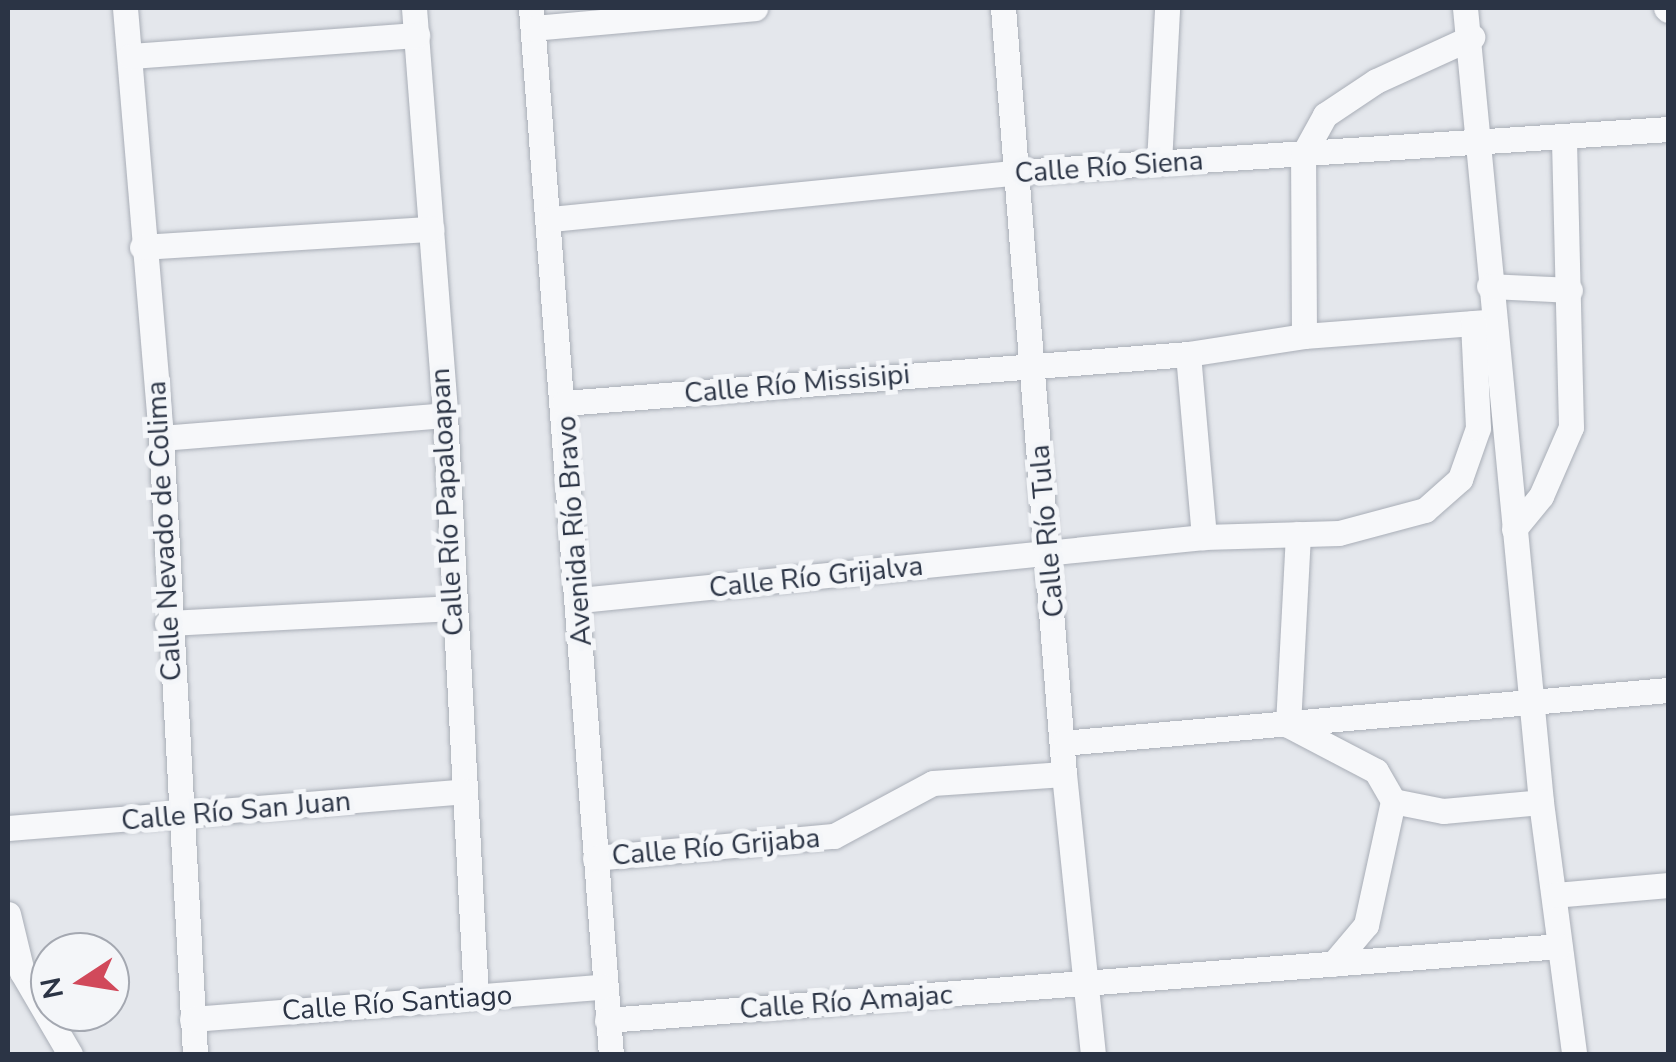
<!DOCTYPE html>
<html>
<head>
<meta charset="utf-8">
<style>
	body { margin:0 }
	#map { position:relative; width:1676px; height:1062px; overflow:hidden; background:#e4e7ec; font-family:"Nunito Sans",sans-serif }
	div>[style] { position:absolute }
	.roads { filter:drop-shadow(0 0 2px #a9aeb7) drop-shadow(0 0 2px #a9aeb7) }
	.street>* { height:25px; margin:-12.5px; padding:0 12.5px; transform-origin:12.5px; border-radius:12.5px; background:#f7f8fa }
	span { translate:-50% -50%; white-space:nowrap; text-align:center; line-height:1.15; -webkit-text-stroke:10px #f4f6f9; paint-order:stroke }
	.street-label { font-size:28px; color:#2b3445 }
	.frame { position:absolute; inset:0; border:10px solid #2b3445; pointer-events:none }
	.north { position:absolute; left:30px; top:932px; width:100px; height:100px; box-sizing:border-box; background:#f4f6f9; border:2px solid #a4a8b1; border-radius:50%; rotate:258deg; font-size:28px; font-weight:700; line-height:40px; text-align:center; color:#2b3445 }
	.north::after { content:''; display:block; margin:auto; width:35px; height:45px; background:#d1495b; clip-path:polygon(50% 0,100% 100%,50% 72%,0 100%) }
</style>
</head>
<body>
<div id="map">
	<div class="roads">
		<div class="street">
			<div style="left:125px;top:8px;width:432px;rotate:85.2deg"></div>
			<div style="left:161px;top:438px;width:617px;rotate:86.84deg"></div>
			<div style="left:414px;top:8px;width:408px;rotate:85.6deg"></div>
			<div style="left:445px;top:415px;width:582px;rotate:86.95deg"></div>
			<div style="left:531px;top:8px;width:1049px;rotate:85.63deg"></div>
			<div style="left:1003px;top:8px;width:768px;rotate:85.45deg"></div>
			<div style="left:1064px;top:774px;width:281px;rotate:84.1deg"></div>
			<div style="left:1465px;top:8px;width:798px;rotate:84.53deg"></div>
			<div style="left:1541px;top:802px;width:254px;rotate:82.5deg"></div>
			<div style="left:1666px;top:8px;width:3px;rotate:45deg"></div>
			<div style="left:533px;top:28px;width:223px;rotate:-5.1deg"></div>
			<div style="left:130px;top:56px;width:288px;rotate:-4.2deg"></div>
			<div style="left:1159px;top:163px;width:155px;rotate:-87deg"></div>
			<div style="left:551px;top:219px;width:469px;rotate:-5.7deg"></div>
			<div style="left:1018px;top:172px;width:651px;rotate:-3.78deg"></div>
			<div style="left:142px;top:247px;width:290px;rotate:-3.6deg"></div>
			<div style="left:1489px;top:286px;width:81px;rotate:2.8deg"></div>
			<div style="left:1304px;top:336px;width:181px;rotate:-90.3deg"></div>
			<div style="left:1303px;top:155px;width:46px;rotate:-61.2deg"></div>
			<div style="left:1325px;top:115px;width:61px;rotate:-33.7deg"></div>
			<div style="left:1376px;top:81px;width:106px;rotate:-24.6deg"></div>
			<div style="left:1188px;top:354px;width:184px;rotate:85deg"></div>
			<div style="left:564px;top:403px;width:626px;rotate:-4.49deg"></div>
			<div style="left:1188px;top:354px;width:117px;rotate:-8.8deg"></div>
			<div style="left:1304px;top:336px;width:183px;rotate:-4.4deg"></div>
			<div style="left:161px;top:438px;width:285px;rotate:-4.6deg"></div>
			<div style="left:1514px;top:529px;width:43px;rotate:-50.7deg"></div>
			<div style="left:1541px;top:496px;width:75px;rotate:-66.5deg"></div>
			<div style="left:1571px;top:427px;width:291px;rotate:-91.4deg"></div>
			<div style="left:1298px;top:534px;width:191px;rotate:93deg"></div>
			<div style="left:1288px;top:725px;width:99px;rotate:27.6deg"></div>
			<div style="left:1376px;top:771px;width:34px;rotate:60deg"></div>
			<div style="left:1393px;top:801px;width:51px;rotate:11.3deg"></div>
			<div style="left:1443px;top:811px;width:98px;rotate:-5.2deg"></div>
			<div style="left:580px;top:600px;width:627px;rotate:-5.77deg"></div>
			<div style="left:1204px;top:537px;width:135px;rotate:-1.7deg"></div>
			<div style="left:1339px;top:533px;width:89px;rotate:-15deg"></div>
			<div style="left:1425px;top:510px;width:47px;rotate:-41.5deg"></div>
			<div style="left:1460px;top:479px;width:54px;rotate:-70.6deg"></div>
			<div style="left:1478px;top:428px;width:105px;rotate:-92.7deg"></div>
			<div style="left:167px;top:623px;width:284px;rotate:-3deg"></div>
			<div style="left:1062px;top:743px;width:608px;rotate:-5deg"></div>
			<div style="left:8px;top:828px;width:457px;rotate:-4.6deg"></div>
			<div style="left:595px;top:858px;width:240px;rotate:-5.3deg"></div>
			<div style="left:834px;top:836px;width:112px;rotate:-28.2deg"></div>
			<div style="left:933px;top:783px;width:131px;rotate:-3.9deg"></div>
			<div style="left:1554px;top:895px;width:114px;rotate:-5deg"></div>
			<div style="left:8px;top:914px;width:60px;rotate:76.4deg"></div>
			<div style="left:22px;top:972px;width:95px;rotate:59.7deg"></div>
			<div style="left:1333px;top:964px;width:51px;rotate:-49.8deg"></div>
			<div style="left:1366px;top:925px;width:127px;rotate:-77.7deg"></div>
			<div style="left:192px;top:1019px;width:411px;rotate:-4.5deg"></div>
			<div style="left:607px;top:1020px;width:955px;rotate:-4.44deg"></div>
		</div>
	</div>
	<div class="street-label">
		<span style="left:1109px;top:167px;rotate:-4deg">Calle Río Siena</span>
		<span style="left:797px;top:384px;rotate:-5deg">Calle Río Missisipi</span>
		<span style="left:447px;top:502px;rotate:-93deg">Calle Río Papaloapan</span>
		<span style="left:164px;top:531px;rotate:-93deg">Calle Nevado de Colima</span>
		<span style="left:574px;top:531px;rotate:-94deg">Avenida Río Bravo</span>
		<span style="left:1047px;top:531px;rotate:-95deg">Calle Río Tula</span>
		<span style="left:816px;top:577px;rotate:-6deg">Calle Río Grijalva</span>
		<span style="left:236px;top:811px;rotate:-5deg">Calle Río San Juan</span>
		<span style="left:716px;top:847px;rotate:-5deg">Calle Río Grijaba</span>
		<span style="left:846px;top:1002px;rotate:-4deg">Calle Río Amajac</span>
		<span style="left:397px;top:1003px;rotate:-4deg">Calle Río Santiago</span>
	</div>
	<div class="frame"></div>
	<div class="north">N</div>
</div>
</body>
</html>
